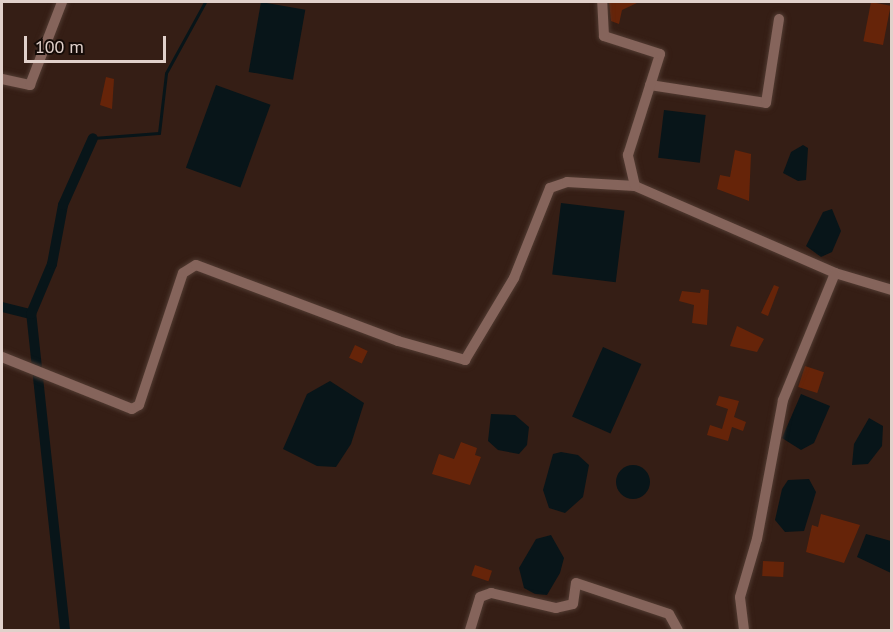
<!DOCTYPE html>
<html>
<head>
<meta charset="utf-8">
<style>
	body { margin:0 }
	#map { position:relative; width:893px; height:632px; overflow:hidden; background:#351e15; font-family:"PT Sans",sans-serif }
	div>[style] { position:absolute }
	.water>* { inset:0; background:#081519; transform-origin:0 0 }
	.round { border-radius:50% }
	.stream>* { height:3px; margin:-1.5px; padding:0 1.5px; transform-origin:1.5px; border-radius:1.5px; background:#081519 }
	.canal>* { height:10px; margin:-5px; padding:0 5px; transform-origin:5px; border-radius:5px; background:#081519 }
	.building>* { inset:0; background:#662409; transform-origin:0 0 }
	.roads { filter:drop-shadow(0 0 2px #513b32) drop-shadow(0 0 2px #513b32) }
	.street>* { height:10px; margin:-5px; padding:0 5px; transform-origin:5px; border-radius:5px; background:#85645b }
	span { translate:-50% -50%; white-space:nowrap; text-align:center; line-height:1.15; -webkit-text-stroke:6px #150b07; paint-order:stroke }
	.frame { position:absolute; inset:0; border:3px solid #e1d1cb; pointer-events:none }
	.scale { position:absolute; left:24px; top:36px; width:142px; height:27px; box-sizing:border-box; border:3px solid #e1d1cb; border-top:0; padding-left:8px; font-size:18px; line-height:21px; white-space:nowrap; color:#e1d1cb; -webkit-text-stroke:4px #150b07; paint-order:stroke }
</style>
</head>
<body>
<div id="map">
	<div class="water">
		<div style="left:261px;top:2px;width:45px;height:71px;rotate:10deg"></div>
		<div style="left:216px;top:85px;width:58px;height:88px;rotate:20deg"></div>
		<div style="left:664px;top:110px;width:42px;height:48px;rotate:7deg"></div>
		<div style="clip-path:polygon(803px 145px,808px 148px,806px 180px,798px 181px,783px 173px,791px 152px)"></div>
		<div style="left:561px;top:203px;width:64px;height:72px;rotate:7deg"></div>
		<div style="clip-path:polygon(832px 209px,841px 231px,832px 252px,821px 257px,806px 246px,823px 212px)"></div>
		<div style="left:603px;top:347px;width:42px;height:76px;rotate:24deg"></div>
		<div style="clip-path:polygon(330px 381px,364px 403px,351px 444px,336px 467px,317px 466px,283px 449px,307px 394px)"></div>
		<div style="clip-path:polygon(801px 394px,830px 406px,814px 443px,801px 450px,782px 438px)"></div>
		<div style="clip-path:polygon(491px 414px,515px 415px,529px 427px,527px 445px,519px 454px,498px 450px,488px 441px)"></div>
		<div style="clip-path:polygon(869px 418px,883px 426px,882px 446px,868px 464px,852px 465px,854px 444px)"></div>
		<div style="clip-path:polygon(561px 452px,578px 455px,589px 465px,583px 497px,565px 513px,549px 508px,543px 490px,553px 454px)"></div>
		<div class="round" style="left:616px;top:465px;width:34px;height:34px"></div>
		<div style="clip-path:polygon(809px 479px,816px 492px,804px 531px,785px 532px,775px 520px,782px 489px,788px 480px)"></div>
		<div style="clip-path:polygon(866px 534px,891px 541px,891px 573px,857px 557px)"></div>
		<div style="clip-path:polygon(551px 535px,564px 558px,560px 573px,547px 595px,535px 594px,524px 588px,519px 568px,536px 539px)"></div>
	</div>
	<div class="stream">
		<div style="left:93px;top:138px;width:66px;rotate:-4.3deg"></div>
		<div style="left:159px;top:133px;width:60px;rotate:-83.3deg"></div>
		<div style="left:166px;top:73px;width:81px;rotate:-61.2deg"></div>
	</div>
	<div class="canal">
		<div style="left:2px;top:307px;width:30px;rotate:14deg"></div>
		<div style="left:65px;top:630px;width:318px;rotate:-96.1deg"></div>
		<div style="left:31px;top:314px;width:54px;rotate:-67.2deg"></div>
		<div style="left:52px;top:264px;width:60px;rotate:-79.4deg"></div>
		<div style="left:63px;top:205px;width:73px;rotate:-65.9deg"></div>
	</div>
	<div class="building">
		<div style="clip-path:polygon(609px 2px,639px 2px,622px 10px,619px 24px,611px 21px)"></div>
		<div style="left:871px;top:2px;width:20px;height:40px;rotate:11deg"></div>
		<div style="clip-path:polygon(106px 77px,114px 79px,112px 109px,100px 105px)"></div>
		<div style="clip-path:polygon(735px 150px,751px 154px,749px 201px,717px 189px,720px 175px,730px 177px)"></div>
		<div style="clip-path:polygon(774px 285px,779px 287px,768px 316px,761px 313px)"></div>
		<div style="clip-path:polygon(701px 289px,709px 290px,707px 325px,692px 323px,694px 305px,679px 301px,682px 291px,700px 293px)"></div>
		<div style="clip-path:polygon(737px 326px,764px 339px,757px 352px,730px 346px)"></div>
		<div style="left:355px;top:345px;width:14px;height:14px;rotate:25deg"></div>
		<div style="left:805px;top:366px;width:20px;height:22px;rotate:18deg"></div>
		<div style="clip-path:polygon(719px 396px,739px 401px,734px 417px,746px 422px,743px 431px,732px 427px,728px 441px,707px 435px,710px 425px,722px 429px,728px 409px,716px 405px)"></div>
		<div style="clip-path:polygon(461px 442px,477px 448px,475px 455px,481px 457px,470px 485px,432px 474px,439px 454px,454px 459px)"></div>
		<div style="clip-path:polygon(821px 514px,860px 525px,844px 563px,806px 552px,812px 525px,818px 527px)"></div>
		<div style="left:763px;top:561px;width:21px;height:15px;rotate:3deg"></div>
		<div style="left:475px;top:565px;width:18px;height:11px;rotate:19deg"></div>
	</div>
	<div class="roads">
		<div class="street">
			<div style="left:2px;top:79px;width:29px;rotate:12deg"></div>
			<div style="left:30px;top:85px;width:89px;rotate:-68.9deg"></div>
			<div style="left:650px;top:85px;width:117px;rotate:8.8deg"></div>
			<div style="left:766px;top:103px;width:85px;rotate:-81.2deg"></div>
			<div style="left:635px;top:186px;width:218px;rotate:23.5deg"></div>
			<div style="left:835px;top:273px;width:59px;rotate:16.6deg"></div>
			<div style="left:2px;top:357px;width:140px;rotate:21.8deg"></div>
			<div style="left:132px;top:409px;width:8px;rotate:-30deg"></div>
			<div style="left:139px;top:405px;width:139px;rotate:-71.6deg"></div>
			<div style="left:183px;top:273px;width:15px;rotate:-32deg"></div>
			<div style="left:196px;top:265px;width:216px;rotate:20.6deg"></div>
			<div style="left:398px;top:341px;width:70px;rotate:15.8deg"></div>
			<div style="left:465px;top:360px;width:96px;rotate:-59.1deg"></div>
			<div style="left:514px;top:278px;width:97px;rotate:-68.2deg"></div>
			<div style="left:550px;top:188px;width:18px;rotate:-19deg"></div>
			<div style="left:567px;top:182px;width:68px;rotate:3.4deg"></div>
			<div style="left:635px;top:186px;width:32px;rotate:-103deg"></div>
			<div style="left:628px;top:155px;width:106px;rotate:-72.4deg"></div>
			<div style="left:660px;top:54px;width:59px;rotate:-162.2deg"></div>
			<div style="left:604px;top:36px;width:34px;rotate:-93deg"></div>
			<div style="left:470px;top:630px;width:34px;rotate:-73deg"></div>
			<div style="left:480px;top:597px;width:12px;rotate:-20deg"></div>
			<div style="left:491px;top:593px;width:67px;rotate:13deg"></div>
			<div style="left:556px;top:608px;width:17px;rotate:-13deg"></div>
			<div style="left:573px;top:604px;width:21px;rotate:-82deg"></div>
			<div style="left:576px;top:583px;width:98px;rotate:18.4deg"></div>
			<div style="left:669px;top:614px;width:18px;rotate:61deg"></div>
			<div style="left:744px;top:630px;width:33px;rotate:-97deg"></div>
			<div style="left:740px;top:597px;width:60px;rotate:-73.7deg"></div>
			<div style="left:757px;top:539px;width:141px;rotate:-79.4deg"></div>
			<div style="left:783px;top:400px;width:137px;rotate:-67.7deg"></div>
		</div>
	</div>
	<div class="frame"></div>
	<div class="scale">100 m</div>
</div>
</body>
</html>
